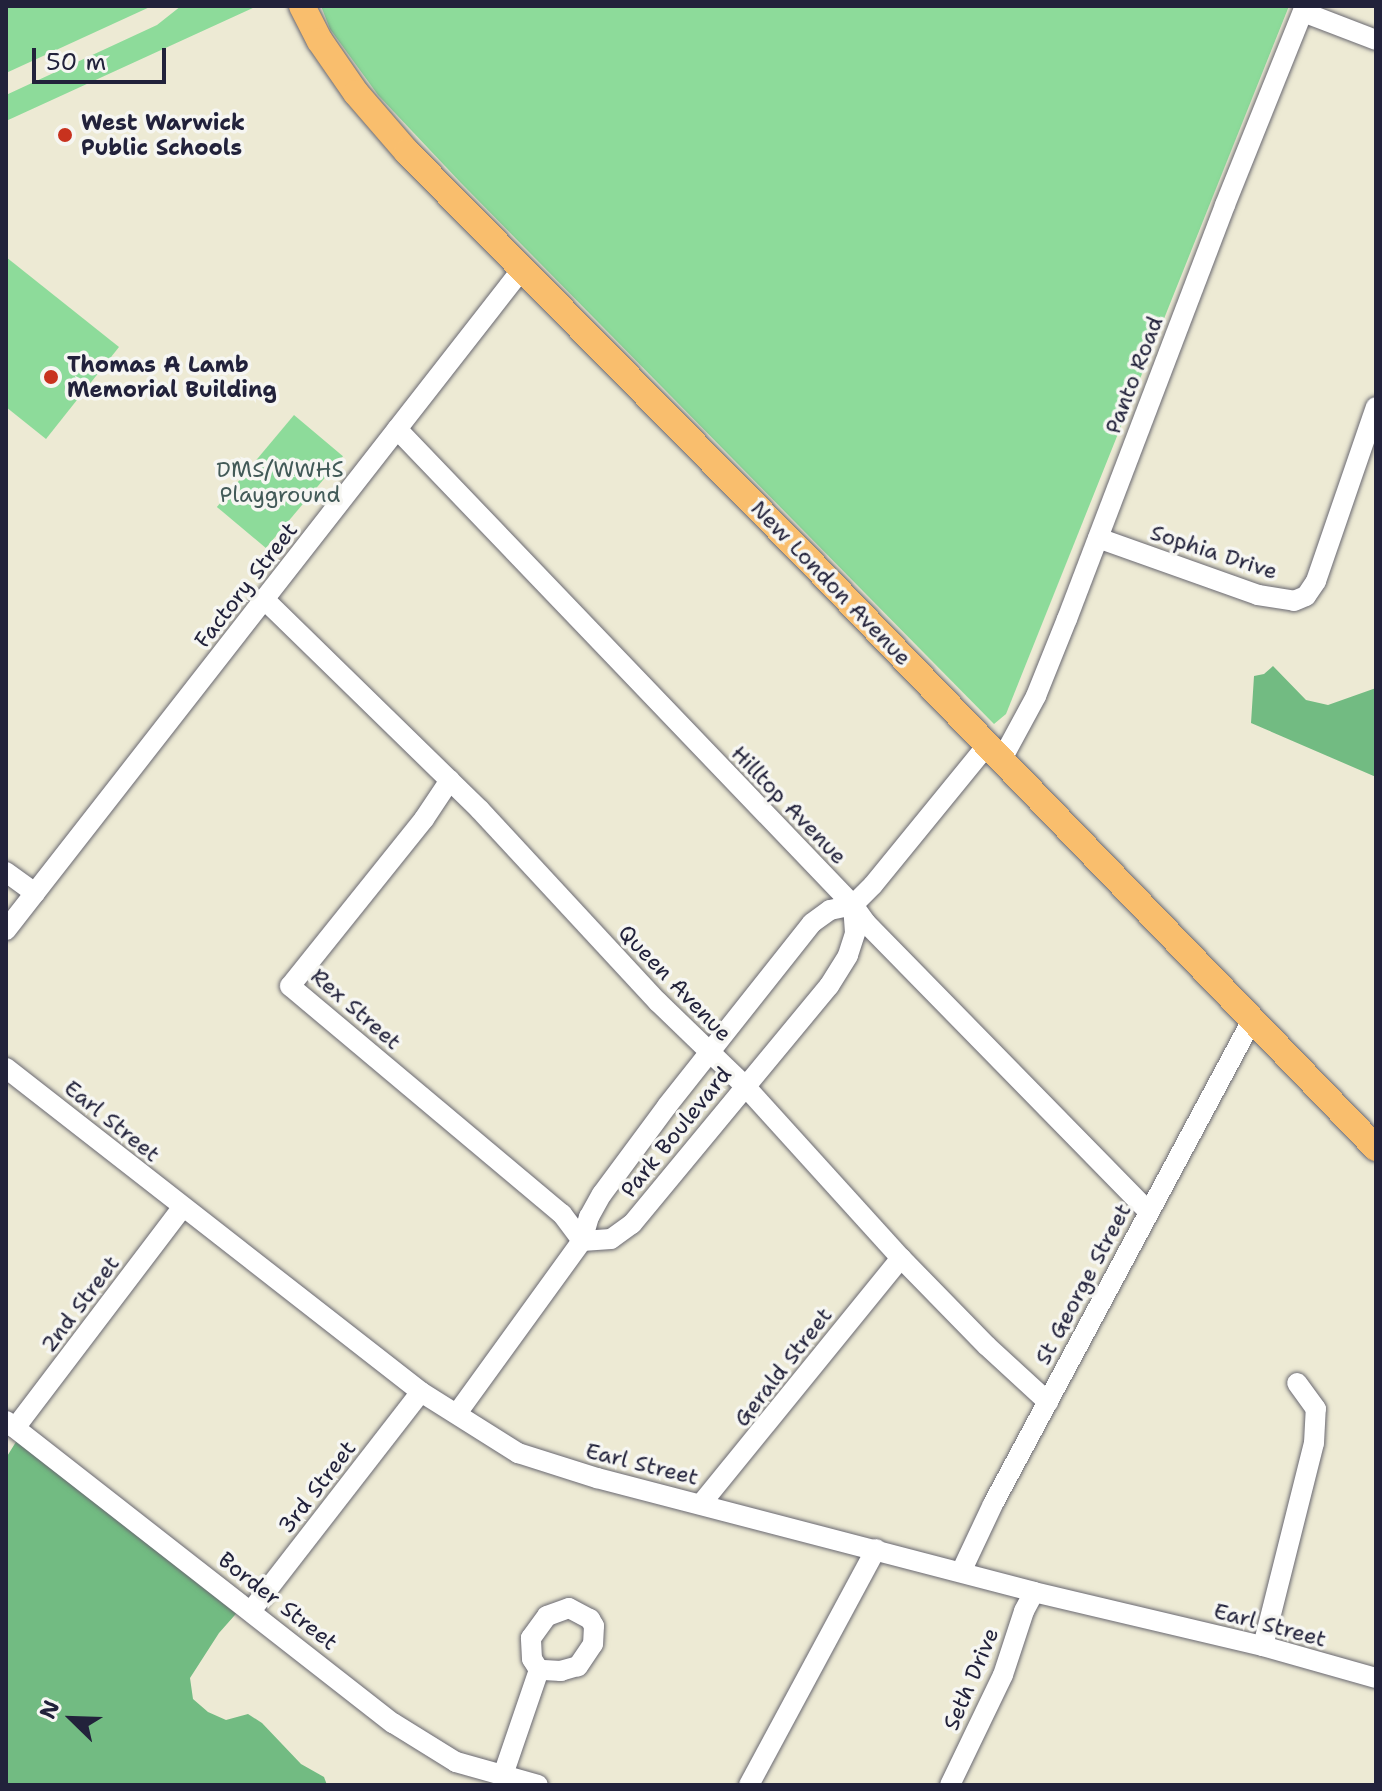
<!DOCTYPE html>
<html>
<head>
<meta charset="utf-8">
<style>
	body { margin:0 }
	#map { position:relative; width:1382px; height:1791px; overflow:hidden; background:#edead4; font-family:"Shantell Sans",sans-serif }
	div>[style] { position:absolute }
	.green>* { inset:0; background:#8ddb9a; transform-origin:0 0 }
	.forest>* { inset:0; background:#72bb82 }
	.roads { filter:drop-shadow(0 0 2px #696871) drop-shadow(0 0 2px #696871) }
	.minor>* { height:20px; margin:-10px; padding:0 10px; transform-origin:10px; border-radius:10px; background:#fff }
	.major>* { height:26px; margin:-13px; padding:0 13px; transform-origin:13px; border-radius:13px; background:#f9be6d }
	.dots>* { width:22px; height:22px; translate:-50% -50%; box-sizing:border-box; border:4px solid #f6f6f2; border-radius:50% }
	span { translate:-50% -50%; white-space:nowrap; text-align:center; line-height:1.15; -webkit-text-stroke:7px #f6f6f2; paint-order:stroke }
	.poi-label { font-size:22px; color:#22223b; font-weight:700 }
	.left { translate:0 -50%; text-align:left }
	.street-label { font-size:22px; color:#22223b }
	.park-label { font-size:22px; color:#425a58 }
	.frame { position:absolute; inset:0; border:8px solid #22223b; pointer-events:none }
	.north { position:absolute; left:32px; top:1679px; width:80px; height:80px; -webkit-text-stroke:6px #f6f6f2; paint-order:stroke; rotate:293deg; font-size:22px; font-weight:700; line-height:32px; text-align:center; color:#22223b }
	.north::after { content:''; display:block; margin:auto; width:28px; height:36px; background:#22223b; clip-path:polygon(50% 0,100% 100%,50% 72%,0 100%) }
	.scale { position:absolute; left:32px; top:48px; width:134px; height:36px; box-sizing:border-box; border:4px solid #22223b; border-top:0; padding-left:10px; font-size:24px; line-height:28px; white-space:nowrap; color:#22223b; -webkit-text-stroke:6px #f6f6f2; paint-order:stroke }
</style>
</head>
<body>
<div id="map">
	<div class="green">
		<div style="clip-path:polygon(6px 6px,152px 6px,6px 73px)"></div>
		<div style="clip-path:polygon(181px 6px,255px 7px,6px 121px,6px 95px,157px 25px)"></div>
		<div style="clip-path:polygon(321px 6px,1289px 6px,1006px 714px,994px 724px,461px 183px,378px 95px,330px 29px)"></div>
		<div style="clip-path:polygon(6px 257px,119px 347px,46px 439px,6px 407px)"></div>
		<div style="left:294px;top:415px;width:64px;height:120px;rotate:40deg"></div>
	</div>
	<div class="forest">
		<div style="clip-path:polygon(1273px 666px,1306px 700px,1328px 705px,1376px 688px,1376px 777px,1251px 723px,1254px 676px,1264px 674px)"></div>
		<div style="clip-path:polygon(19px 1437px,242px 1607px,219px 1633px,190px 1678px,193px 1699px,208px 1712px,226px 1720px,248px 1714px,262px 1723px,301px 1764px,324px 1777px,327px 1785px,6px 1785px,6px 1458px)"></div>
	</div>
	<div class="roads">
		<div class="minor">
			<div style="left:1303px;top:12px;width:78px;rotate:21deg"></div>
			<div style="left:397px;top:429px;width:659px;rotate:46.23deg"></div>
			<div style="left:853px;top:905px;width:22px;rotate:54deg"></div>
			<div style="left:866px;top:923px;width:403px;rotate:45.6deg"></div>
			<div style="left:1098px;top:538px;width:170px;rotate:19.6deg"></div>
			<div style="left:1258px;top:595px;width:36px;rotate:9deg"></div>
			<div style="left:1294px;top:601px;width:13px;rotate:-23deg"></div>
			<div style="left:1306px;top:596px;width:18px;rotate:-56deg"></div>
			<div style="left:1316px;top:581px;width:184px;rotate:-71deg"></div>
			<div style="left:266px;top:601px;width:299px;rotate:44.3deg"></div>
			<div style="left:480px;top:810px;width:262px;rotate:47.2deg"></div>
			<div style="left:658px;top:1002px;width:120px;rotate:44deg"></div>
			<div style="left:744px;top:1085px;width:234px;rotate:47.8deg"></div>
			<div style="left:901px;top:1258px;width:123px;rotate:45.7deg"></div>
			<div style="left:987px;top:1346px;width:83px;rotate:42.6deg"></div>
			<div style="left:1002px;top:759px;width:72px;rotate:-61.6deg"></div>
			<div style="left:1036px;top:696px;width:83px;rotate:-68.1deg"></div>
			<div style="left:1067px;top:619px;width:443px;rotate:-69.1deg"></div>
			<div style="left:1225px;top:205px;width:214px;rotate:-68.1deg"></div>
			<div style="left:450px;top:780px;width:47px;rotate:123.7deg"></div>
			<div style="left:424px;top:819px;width:214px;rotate:128.7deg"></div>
			<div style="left:290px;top:986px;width:355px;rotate:40deg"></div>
			<div style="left:562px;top:1214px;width:34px;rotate:53deg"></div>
			<div style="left:6px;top:872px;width:36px;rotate:36deg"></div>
			<div style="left:6px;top:930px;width:839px;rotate:-52.02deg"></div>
			<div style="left:6px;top:1068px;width:526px;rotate:37.98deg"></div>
			<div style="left:421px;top:1392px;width:115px;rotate:32.2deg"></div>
			<div style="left:518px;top:1453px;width:83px;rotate:17.6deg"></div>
			<div style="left:597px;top:1478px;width:452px;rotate:14.6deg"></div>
			<div style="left:1034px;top:1592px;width:235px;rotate:13.3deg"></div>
			<div style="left:1263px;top:1646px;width:117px;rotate:15.8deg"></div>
			<div style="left:582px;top:1241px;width:29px;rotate:-4deg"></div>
			<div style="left:611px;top:1239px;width:26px;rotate:-36deg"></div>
			<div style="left:632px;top:1224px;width:309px;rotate:-50.4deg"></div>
			<div style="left:829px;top:986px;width:36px;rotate:-58deg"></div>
			<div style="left:848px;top:955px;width:23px;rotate:-72deg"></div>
			<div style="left:855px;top:933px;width:28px;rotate:-94deg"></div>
			<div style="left:458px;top:1412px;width:211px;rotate:-54.1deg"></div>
			<div style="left:582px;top:1241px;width:25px;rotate:-74deg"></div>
			<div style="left:589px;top:1217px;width:26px;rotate:-61deg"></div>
			<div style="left:602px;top:1194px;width:109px;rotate:-53.5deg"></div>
			<div style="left:667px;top:1106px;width:233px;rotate:-51.6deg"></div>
			<div style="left:812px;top:923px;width:22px;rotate:-36deg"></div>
			<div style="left:830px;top:910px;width:24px;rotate:-12deg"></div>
			<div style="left:853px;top:905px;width:28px;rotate:-45deg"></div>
			<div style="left:873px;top:885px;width:182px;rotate:-50.8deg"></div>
			<div style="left:6px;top:1421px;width:491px;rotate:38deg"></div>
			<div style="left:393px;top:1723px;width:74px;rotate:31.8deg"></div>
			<div style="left:456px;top:1762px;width:85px;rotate:15.7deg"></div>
			<div style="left:15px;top:1428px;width:276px;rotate:-52.8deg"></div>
			<div style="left:701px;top:1504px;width:317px;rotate:-50.9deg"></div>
			<div style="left:961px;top:1572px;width:75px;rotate:-64.8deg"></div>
			<div style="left:993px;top:1504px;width:547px;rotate:-61.84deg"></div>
			<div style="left:569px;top:1608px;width:24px;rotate:28deg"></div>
			<div style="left:590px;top:1619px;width:8px;rotate:60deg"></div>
			<div style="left:594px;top:1626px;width:18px;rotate:93deg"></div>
			<div style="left:593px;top:1644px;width:27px;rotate:124deg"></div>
			<div style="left:578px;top:1666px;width:18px;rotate:164deg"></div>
			<div style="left:561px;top:1671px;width:22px;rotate:-177deg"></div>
			<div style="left:539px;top:1670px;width:13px;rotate:-122deg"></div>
			<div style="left:532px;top:1659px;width:21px;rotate:-93deg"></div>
			<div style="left:531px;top:1638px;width:27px;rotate:-54deg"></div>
			<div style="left:547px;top:1616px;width:23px;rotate:-20deg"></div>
			<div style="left:251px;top:1611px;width:277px;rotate:-52.2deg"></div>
			<div style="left:1263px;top:1646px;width:209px;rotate:-75.9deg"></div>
			<div style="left:1314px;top:1443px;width:34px;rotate:-87deg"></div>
			<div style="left:1316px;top:1409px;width:32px;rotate:-126deg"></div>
			<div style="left:503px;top:1775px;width:111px;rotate:-71.1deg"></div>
			<div style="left:749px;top:1785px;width:268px;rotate:-61.7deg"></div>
			<div style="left:950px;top:1785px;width:122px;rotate:-64.3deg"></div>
			<div style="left:1003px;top:1675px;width:67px;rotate:-71.8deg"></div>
			<div style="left:1024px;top:1611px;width:21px;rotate:-62deg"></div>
		</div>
		<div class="major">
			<div style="left:302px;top:6px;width:39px;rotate:63deg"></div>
			<div style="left:320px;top:41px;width:63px;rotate:55.3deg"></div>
			<div style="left:356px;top:93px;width:78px;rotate:49.2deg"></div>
			<div style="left:407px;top:152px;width:566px;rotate:45.43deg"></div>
			<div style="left:804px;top:555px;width:824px;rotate:46.03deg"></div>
		</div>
	</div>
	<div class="dots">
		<div style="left:65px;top:135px;background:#c8321e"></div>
		<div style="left:51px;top:377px;background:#c8321e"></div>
	</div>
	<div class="poi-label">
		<span class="left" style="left:81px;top:135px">West Warwick<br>Public Schools</span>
		<span class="left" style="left:67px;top:377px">Thomas A Lamb<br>Memorial Building</span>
	</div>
	<div class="street-label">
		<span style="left:1134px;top:375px;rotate:-69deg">Panto Road</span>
		<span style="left:1214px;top:552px;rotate:18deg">Sophia Drive</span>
		<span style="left:831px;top:583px;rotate:46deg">New London Avenue</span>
		<span style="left:246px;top:585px;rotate:-52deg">Factory Street</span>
		<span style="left:789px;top:805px;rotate:46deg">Hilltop Avenue</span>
		<span style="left:675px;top:983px;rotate:46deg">Queen Avenue</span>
		<span style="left:356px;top:1009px;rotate:41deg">Rex Street</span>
		<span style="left:112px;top:1121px;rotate:39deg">Earl Street</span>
		<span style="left:676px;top:1132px;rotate:-51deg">Park Boulevard</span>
		<span style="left:1083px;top:1284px;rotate:-62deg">St George Street</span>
		<span style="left:80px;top:1304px;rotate:-53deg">2nd Street</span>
		<span style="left:783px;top:1367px;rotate:-52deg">Gerald Street</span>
		<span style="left:642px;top:1464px;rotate:14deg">Earl Street</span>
		<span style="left:317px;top:1487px;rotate:-52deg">3rd Street</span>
		<span style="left:278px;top:1601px;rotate:38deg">Border Street</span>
		<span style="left:1270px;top:1625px;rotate:15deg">Earl Street</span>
		<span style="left:971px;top:1679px;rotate:-67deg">Seth Drive</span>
	</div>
	<div class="park-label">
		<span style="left:280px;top:482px">DMS/WWHS<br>Playground</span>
	</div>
	<div class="frame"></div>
	<div class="north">N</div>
	<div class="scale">50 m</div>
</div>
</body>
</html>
